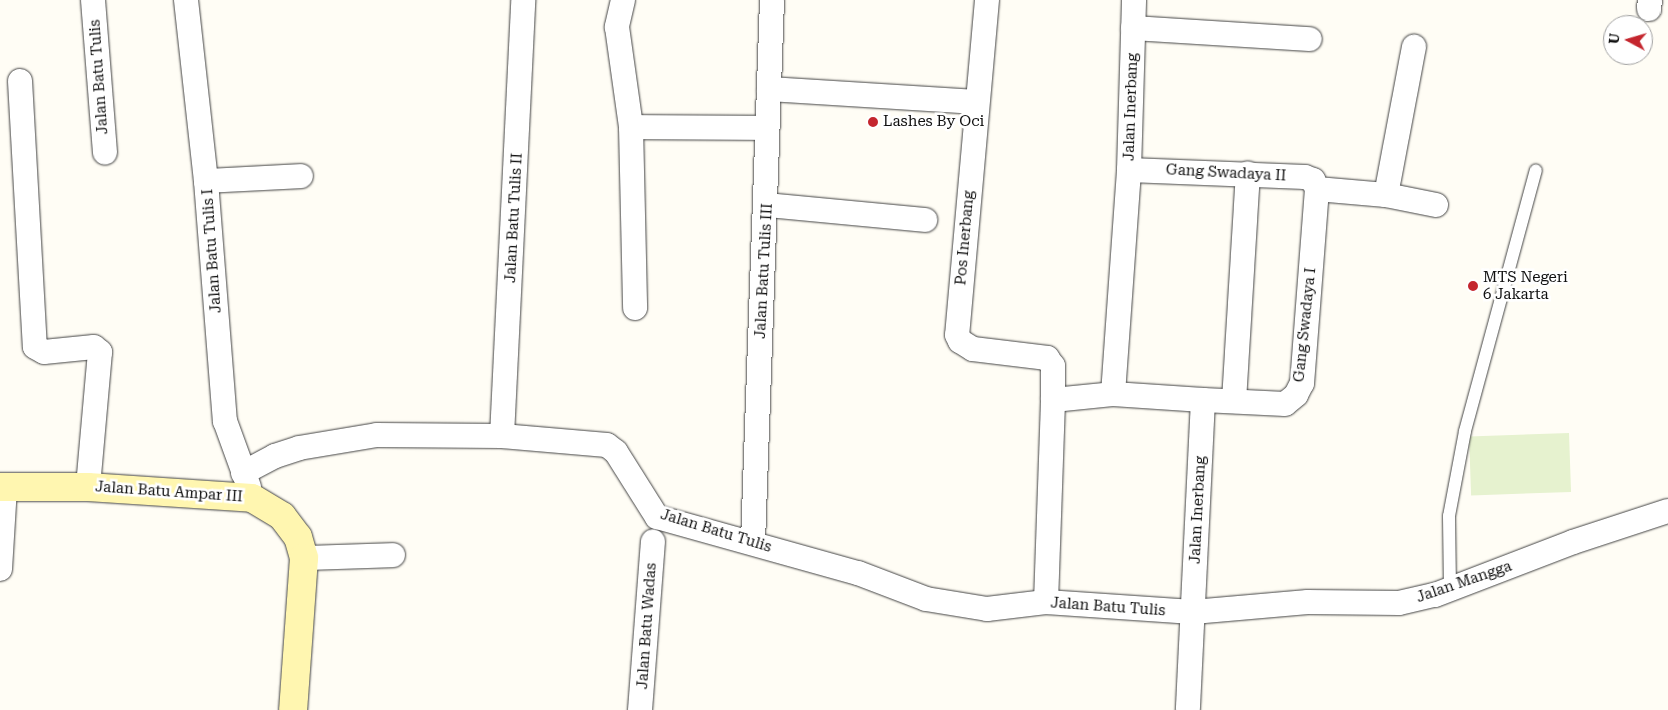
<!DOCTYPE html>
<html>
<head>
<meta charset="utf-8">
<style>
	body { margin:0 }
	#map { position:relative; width:1668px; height:710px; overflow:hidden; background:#fffdf5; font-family:"Roboto Serif",serif }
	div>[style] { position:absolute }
	.pitch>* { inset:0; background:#e6f2cf; transform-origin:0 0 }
	.roads { filter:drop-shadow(0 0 1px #444) drop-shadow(0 0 1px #444) }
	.lane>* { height:12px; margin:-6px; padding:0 6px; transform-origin:6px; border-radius:6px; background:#fff }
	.street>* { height:24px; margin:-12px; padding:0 12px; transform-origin:12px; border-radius:12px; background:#fff }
	.secondary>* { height:28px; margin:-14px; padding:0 14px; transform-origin:14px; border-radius:14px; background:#fff6b0 }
	.dots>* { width:14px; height:14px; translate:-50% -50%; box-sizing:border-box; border:2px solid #fff; border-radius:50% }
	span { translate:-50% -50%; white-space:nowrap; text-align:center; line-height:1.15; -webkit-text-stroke:5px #fff; paint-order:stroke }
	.street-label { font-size:15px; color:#111 }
	.poi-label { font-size:15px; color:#111 }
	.left { translate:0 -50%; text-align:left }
	.north { position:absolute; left:1603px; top:15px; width:50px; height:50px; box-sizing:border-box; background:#fff; border:1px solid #a0a0a0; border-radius:50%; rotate:276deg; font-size:14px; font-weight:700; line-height:20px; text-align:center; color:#111 }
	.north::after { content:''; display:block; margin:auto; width:18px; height:22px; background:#c4262e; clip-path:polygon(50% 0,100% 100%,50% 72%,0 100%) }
</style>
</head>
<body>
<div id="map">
	<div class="pitch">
		<div style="left:1569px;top:433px;width:59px;height:100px;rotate:88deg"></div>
	</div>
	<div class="roads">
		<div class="lane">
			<div style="left:1450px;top:589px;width:73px;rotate:-90.8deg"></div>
			<div style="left:1449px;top:516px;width:86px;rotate:-79.3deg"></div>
			<div style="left:1465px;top:431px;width:270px;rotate:-74.8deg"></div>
		</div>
		<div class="street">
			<div style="left:93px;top:0;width:153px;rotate:85.5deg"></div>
			<div style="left:186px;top:0;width:182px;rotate:83.7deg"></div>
			<div style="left:206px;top:181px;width:241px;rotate:85.5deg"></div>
			<div style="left:225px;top:421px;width:70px;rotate:70deg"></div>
			<div style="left:623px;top:0;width:28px;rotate:103deg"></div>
			<div style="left:617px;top:27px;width:101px;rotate:82deg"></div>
			<div style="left:631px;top:127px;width:181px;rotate:88.7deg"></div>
			<div style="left:987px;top:0;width:336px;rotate:95.1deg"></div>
			<div style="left:957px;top:335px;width:7px;rotate:63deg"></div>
			<div style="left:960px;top:341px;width:15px;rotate:32deg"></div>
			<div style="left:973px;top:349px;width:75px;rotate:6.9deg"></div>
			<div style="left:1047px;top:358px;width:10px;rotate:53deg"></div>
			<div style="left:1053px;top:366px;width:34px;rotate:90deg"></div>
			<div style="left:1649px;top:9px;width:9px;rotate:-84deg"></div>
			<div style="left:1133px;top:28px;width:177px;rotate:3.6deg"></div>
			<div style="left:20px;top:81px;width:266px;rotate:86.8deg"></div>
			<div style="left:35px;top:347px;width:10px;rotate:29deg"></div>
			<div style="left:44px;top:352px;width:50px;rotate:-5.7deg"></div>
			<div style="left:94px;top:347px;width:8px;rotate:40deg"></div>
			<div style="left:100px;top:352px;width:136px;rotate:95.1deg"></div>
			<div style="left:769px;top:89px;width:208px;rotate:3.6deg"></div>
			<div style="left:631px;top:127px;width:136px;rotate:0.4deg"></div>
			<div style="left:1129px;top:170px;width:176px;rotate:2.3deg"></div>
			<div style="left:1305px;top:177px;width:9px;rotate:21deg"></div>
			<div style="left:1313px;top:180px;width:10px;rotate:66deg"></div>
			<div style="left:1317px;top:189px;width:195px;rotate:94.4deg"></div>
			<div style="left:1302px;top:383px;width:13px;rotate:117deg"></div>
			<div style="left:1296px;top:395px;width:14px;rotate:141deg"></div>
			<div style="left:1285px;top:404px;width:82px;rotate:-177.2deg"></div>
			<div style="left:206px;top:181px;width:95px;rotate:-3deg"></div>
			<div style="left:1317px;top:189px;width:69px;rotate:5deg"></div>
			<div style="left:1386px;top:195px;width:51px;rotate:11.3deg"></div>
			<div style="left:1386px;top:195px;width:151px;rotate:-79.3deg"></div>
			<div style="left:767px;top:205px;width:159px;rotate:5.4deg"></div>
			<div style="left:1113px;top:394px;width:90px;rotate:3.8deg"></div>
			<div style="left:1203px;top:400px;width:310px;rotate:92.8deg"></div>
			<div style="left:1234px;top:401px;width:228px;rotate:-86.5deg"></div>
			<div style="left:502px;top:436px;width:437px;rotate:-87.2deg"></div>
			<div style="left:243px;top:473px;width:36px;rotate:-28deg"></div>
			<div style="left:275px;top:456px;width:25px;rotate:-18deg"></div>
			<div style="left:299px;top:448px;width:79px;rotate:-9.5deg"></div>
			<div style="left:377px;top:435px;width:125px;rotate:0.5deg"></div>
			<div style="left:502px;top:436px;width:105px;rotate:4.9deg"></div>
			<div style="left:607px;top:445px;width:11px;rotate:38deg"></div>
			<div style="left:616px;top:452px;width:77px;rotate:57.8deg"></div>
			<div style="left:657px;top:517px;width:209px;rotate:15.6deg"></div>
			<div style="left:858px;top:573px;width:73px;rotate:20.9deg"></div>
			<div style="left:926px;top:599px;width:62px;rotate:9.3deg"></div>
			<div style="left:987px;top:609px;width:59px;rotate:-6.8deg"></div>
			<div style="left:1046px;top:602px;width:147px;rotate:3.9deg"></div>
			<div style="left:1193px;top:612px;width:115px;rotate:-5deg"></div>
			<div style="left:1308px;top:602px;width:91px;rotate:0.6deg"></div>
			<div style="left:1399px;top:603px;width:37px;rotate:-13deg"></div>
			<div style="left:1435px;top:595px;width:148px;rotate:-21deg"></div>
			<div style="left:1573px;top:542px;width:100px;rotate:-18.1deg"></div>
			<div style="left:753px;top:542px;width:542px;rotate:-87.99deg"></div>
			<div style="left:304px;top:558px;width:89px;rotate:-1.9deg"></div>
			<div style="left:0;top:569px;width:82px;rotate:-86.5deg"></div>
			<div style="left:1046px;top:602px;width:202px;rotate:-88deg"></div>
			<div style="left:1053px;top:400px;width:60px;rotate:-5.7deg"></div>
			<div style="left:1113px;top:394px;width:225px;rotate:-85.9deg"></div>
			<div style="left:1129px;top:170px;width:170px;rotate:-88.3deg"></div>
			<div style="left:640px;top:710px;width:169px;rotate:-85.6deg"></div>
		</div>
		<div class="secondary">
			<div style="left:0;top:487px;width:88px"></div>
			<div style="left:88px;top:487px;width:164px;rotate:3.8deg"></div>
			<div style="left:252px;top:498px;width:35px;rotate:31deg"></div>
			<div style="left:282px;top:516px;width:26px;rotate:53deg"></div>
			<div style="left:298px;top:537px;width:22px;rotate:74deg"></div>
			<div style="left:304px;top:558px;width:152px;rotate:94.1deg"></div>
		</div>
	</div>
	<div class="dots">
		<div style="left:873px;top:122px;background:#c4262e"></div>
		<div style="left:1473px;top:286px;background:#c4262e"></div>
	</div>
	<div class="street-label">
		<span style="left:99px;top:77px;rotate:-94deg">Jalan Batu Tulis</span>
		<span style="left:1131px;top:107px;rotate:-88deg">Jalan Inerbang</span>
		<span style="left:1226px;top:173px;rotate:3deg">Gang Swadaya II</span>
		<span style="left:514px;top:218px;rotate:-87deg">Jalan Batu Tulis II</span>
		<span style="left:965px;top:238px;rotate:-85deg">Pos Inerbang</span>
		<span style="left:212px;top:251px;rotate:-94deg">Jalan Batu Tulis I</span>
		<span style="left:764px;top:271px;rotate:-87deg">Jalan Batu Tulis III</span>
		<span style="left:1305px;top:325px;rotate:-84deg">Gang Swadaya I</span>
		<span style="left:169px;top:492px;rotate:4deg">Jalan Batu Ampar III</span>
		<span style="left:1198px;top:510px;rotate:-87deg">Jalan Inerbang</span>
		<span style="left:716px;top:531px;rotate:17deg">Jalan Batu Tulis</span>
		<span style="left:1464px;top:582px;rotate:-19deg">Jalan Mangga</span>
		<span style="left:1108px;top:607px;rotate:4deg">Jalan Batu Tulis</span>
		<span style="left:647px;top:626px;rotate:-86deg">Jalan Batu Wadas</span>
	</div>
	<div class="poi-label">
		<span class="left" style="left:883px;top:122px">Lashes By Oci</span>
		<span class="left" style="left:1483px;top:286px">MTS Negeri<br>6 Jakarta</span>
	</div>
	<div class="north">U</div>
</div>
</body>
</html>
